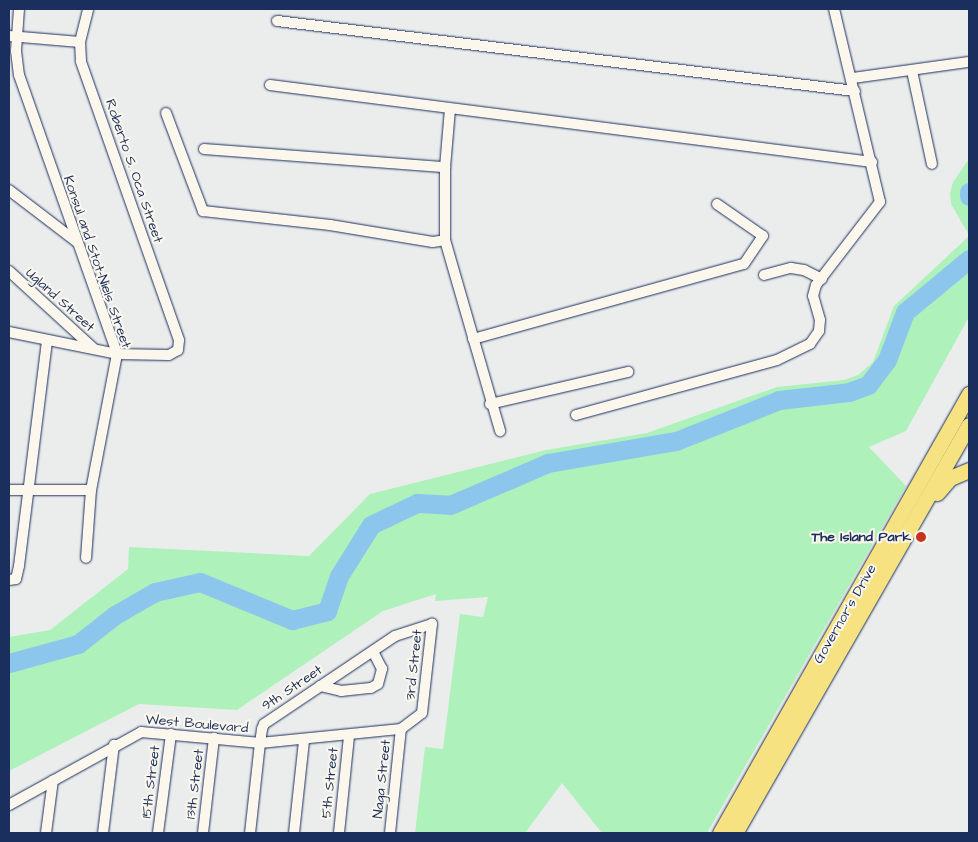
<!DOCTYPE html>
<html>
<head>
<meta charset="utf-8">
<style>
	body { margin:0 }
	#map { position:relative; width:978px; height:842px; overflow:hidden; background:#ebeded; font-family:"Architects Daughter",sans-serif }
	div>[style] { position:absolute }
	.green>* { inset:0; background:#aff1ba }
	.river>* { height:19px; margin:-9.5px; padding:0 9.5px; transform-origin:9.5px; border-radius:9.5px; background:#8dc6ec }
	.roads { filter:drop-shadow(0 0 1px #1b2f5e) drop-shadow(0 0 1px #1b2f5e) }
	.minor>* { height:10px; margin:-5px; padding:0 5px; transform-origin:5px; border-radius:5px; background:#fbf7ec }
	.highway>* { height:15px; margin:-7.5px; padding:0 7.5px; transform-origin:7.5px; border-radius:7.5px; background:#f6e281 }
	.dots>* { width:14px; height:14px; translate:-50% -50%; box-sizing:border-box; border:2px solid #fbf7ec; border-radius:50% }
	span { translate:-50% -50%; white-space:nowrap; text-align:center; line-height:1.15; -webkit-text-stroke:4px #fbf7ec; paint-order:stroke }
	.street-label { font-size:14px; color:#1b2f5e }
	.poi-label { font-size:14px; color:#1b2f5e; font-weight:700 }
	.right { translate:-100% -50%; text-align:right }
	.frame { position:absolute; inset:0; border:10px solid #1b2f5e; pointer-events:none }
</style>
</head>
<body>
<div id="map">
	<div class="green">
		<div style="clip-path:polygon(969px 159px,969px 235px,951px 204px,950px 193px,953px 182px)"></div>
		<div style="clip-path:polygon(969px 236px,969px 317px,906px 431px,869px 447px,906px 486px,707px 833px,602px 833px,562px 783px,525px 833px,415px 833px,425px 747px,443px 749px,460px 614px,483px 617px,488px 597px,435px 601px,436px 594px,383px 611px,237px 710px,139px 704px,9px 771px,9px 637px,50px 630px,128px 569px,129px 547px,309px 556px,370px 494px,546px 450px,647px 433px,777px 387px,844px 380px,858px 375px,873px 362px,894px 306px)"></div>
	</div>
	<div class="river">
		<div style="left:969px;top:192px;width:4px;rotate:90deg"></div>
		<div style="left:9px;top:663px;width:72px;rotate:-15.4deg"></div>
		<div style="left:78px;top:644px;width:47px;rotate:-38.1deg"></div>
		<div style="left:115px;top:615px;width:46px;rotate:-29.9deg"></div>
		<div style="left:155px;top:592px;width:46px;rotate:-12.5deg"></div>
		<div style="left:200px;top:582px;width:100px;rotate:22.4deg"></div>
		<div style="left:292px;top:620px;width:36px;rotate:-14deg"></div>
		<div style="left:327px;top:611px;width:37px;rotate:-71deg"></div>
		<div style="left:339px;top:576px;width:60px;rotate:-57.9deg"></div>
		<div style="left:371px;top:525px;width:51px;rotate:-25.6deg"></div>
		<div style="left:417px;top:503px;width:33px;rotate:3deg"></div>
		<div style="left:450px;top:505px;width:107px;rotate:-23.2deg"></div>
		<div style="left:548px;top:463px;width:130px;rotate:-9.8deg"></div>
		<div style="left:676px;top:441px;width:111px;rotate:-21.7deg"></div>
		<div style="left:779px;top:400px;width:70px;rotate:-6.5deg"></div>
		<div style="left:849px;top:392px;width:20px;rotate:-20deg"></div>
		<div style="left:868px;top:385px;width:31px;rotate:-53deg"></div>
		<div style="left:887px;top:360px;width:51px;rotate:-69.4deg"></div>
		<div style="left:905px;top:312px;width:83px;rotate:-39.6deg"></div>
	</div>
	<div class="roads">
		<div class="minor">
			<div style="left:19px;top:9px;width:42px;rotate:94.1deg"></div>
			<div style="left:16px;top:51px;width:24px;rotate:83deg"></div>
			<div style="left:19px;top:75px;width:296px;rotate:70.6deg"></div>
			<div style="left:117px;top:354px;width:138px;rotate:100.8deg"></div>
			<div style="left:91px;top:490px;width:68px;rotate:94.2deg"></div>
			<div style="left:277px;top:21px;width:582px;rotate:6.91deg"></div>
			<div style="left:9px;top:36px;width:71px;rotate:4.8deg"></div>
			<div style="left:912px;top:71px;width:95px;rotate:77.9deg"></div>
			<div style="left:853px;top:78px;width:117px;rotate:-7.9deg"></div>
			<div style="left:270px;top:85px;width:607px;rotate:7.29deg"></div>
			<div style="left:450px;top:109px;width:58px;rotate:94.9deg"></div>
			<div style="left:445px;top:167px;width:73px;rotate:90deg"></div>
			<div style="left:445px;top:240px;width:199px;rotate:73.9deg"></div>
			<div style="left:166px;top:113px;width:105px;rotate:69.3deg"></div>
			<div style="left:203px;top:211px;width:128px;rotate:6.3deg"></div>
			<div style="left:330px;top:225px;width:104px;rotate:9.4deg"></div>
			<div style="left:433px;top:242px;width:12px;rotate:-9deg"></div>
			<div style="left:204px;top:149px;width:242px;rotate:4.3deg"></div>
			<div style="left:9px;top:190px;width:86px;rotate:37.4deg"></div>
			<div style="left:9px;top:271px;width:114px;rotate:42.5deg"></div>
			<div style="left:764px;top:275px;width:28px;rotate:-15deg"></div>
			<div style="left:791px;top:268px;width:13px;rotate:9deg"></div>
			<div style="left:804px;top:270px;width:20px;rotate:27deg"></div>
			<div style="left:9px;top:332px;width:110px;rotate:11.5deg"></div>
			<div style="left:117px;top:354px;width:52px;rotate:1.1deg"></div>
			<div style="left:169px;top:355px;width:10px;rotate:-29deg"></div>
			<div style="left:178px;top:350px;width:10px;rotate:-84deg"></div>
			<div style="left:179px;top:340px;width:296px;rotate:-109.4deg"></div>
			<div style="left:81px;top:61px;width:19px;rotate:-93deg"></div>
			<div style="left:80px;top:42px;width:34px;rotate:-76deg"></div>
			<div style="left:473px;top:339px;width:281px;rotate:-15.5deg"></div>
			<div style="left:744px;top:264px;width:34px;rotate:-56deg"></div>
			<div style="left:763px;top:236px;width:56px;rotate:-145.2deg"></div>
			<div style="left:490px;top:404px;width:142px;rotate:-13.1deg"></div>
			<div style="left:576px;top:415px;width:208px;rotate:-15.3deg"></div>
			<div style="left:777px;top:360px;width:37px;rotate:-26deg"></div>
			<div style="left:810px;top:344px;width:16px;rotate:-55deg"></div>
			<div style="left:819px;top:331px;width:11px;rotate:-85deg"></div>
			<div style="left:820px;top:320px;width:25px;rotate:-106deg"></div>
			<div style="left:813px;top:296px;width:11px;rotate:-75deg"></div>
			<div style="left:816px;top:285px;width:105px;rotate:-52.4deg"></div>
			<div style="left:880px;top:202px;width:198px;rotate:-103.4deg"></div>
			<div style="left:9px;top:490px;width:82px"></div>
			<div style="left:9px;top:580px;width:7px;rotate:-8deg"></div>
			<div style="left:16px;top:579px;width:13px;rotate:-77deg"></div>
			<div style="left:19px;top:566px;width:227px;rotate:-82.9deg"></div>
			<div style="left:320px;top:686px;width:22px;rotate:13deg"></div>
			<div style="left:341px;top:691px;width:30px;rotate:-6deg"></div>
			<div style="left:371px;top:688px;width:8px;rotate:-30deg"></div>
			<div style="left:378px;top:684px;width:16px;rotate:-75deg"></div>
			<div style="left:382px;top:669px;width:20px;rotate:-117deg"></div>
			<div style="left:9px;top:805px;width:151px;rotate:-28.9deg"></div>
			<div style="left:141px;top:732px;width:120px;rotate:5.3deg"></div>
			<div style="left:260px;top:743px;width:142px;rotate:-5.7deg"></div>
			<div style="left:401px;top:729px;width:26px;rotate:-37deg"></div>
			<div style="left:422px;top:713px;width:90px;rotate:-83.6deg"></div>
			<div style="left:432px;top:624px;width:39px;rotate:162deg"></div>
			<div style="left:395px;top:636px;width:158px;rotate:146.1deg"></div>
			<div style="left:264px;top:724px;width:5px;rotate:112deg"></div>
			<div style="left:262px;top:729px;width:14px;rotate:98deg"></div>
			<div style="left:260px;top:743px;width:91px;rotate:96.3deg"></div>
			<div style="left:46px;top:833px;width:53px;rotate:-82.5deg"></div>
			<div style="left:103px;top:833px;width:89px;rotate:-82.9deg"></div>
			<div style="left:158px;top:833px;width:100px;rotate:-82.5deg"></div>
			<div style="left:203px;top:833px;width:96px;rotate:-83.4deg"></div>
			<div style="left:294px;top:833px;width:93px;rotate:-83.8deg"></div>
			<div style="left:339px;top:833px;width:98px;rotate:-84.1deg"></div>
			<div style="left:390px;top:833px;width:105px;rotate:-84deg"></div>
		</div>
		<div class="highway">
			<div style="left:937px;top:493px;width:20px;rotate:-49deg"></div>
			<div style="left:950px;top:478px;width:21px;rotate:-23deg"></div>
			<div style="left:720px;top:833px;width:505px;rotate:-60.44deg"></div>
			<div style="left:735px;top:833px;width:470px;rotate:-60.2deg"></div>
		</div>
	</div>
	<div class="dots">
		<div style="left:921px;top:537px;background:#c8321e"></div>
	</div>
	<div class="street-label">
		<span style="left:134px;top:171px;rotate:71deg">Roberto S. Oca Street</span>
		<span style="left:97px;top:262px;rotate:71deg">Konsul and Stot-Niels Street</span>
		<span style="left:60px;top:300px;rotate:42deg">Ugland Street</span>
		<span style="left:845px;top:614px;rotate:-60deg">Governor's Drive</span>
		<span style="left:414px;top:665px;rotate:-84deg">3rd Street</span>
		<span style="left:292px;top:688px;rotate:-34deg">9th Street</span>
		<span style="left:197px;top:724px;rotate:5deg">West Boulevard</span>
		<span style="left:382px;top:779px;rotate:-84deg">Naga Street</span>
		<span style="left:151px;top:782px;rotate:-83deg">15th Street</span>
		<span style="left:330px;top:783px;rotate:-84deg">5th Street</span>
		<span style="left:195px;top:784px;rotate:-83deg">13th Street</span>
	</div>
	<div class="poi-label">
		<span class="right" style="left:911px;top:537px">The Island Park</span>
	</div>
	<div class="frame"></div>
</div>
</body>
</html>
